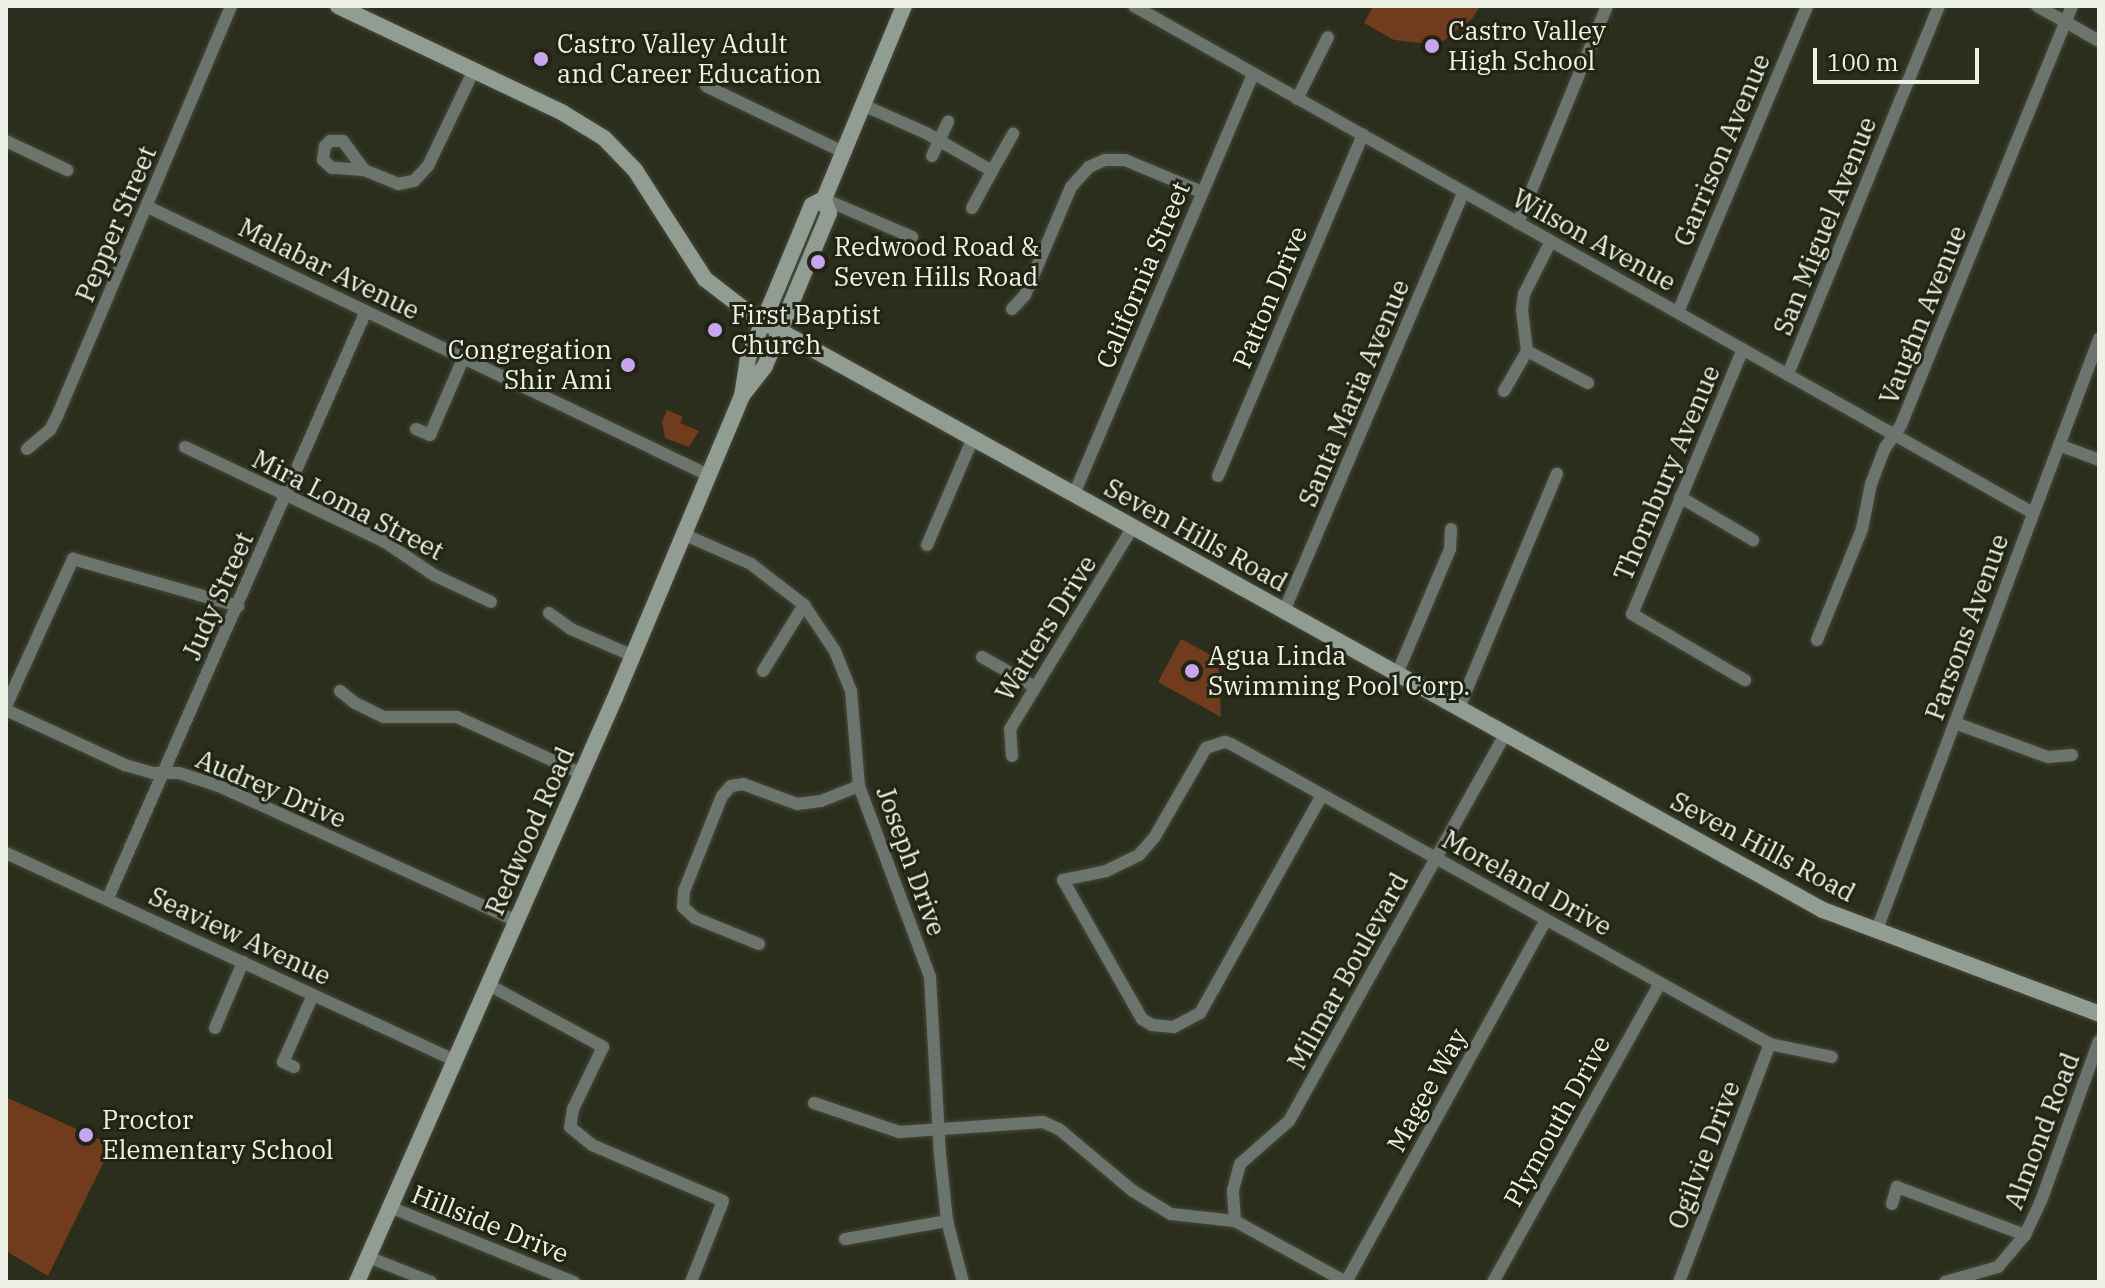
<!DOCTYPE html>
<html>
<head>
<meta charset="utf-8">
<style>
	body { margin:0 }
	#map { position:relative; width:2105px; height:1288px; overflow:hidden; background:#2b2e1c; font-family:"IBM Plex Serif",serif }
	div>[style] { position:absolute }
	.green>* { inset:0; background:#713b1d }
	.roads { filter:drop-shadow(0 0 2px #464938) drop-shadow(0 0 2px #464938) }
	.street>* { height:12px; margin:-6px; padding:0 6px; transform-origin:6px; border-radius:6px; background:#6c746e }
	.secondary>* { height:16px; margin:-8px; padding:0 8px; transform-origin:8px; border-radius:8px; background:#919d93 }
	.dots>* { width:22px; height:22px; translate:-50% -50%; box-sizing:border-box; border:4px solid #212413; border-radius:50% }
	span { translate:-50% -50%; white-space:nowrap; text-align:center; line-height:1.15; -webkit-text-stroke:6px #212413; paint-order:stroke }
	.poi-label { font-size:26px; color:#eef1e6 }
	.left { translate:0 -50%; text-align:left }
	.right { translate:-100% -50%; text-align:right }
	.street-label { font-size:26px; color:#eef1e6 }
	.frame { position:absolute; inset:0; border:8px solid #eef1e6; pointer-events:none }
	.scale { position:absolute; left:1813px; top:48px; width:166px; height:36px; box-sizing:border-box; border:4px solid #eef1e6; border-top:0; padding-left:10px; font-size:24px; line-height:28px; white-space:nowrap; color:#eef1e6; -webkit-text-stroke:6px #212413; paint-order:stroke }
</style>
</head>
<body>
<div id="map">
	<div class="green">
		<div style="clip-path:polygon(1373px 6px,1480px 6px,1473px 18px,1438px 45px,1394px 40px,1364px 23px)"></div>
		<div style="clip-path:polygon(667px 410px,683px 417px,680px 423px,699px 431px,689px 447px,665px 438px,662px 422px)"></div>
		<div style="clip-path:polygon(1181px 639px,1218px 659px,1221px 717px,1158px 682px)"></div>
		<div style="clip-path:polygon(6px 1097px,112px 1145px,48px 1276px,6px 1251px)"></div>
	</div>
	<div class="roads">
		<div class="street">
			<div style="left:1134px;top:6px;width:1032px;rotate:29.42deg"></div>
			<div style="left:2037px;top:6px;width:71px;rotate:29.4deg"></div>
			<div style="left:706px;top:86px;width:152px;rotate:25.7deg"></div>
			<div style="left:1297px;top:99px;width:69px;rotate:-63.4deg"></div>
			<div style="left:863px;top:105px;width:69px;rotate:24deg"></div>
			<div style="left:926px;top:133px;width:76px;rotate:29.9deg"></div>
			<div style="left:992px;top:171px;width:43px;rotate:-60.4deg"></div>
			<div style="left:6px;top:141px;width:68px;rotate:25.4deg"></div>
			<div style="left:932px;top:156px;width:38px;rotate:-65deg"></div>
			<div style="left:364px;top:170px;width:32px;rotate:-176deg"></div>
			<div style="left:332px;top:168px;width:12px;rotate:-138deg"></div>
			<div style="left:323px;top:160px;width:14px;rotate:-82deg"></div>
			<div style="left:325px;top:146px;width:7px;rotate:-45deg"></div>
			<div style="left:330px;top:141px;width:13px"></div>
			<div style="left:343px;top:141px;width:36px;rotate:54deg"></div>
			<div style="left:364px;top:170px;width:37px;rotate:22deg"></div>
			<div style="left:398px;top:184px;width:16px;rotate:-11deg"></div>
			<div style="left:414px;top:181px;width:21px;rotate:-47deg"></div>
			<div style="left:428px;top:166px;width:106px;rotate:-64.4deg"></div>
			<div style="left:824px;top:199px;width:96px;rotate:23.4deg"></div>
			<div style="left:148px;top:207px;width:621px;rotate:25.57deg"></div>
			<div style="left:972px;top:208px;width:42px;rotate:-61.6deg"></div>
			<div style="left:1518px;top:223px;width:235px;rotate:-67.7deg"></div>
			<div style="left:1012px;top:309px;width:19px;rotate:-47deg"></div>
			<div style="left:1025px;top:295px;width:117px;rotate:-66.9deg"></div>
			<div style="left:1071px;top:187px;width:27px;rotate:-48deg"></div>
			<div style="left:1089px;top:167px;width:17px;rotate:-24deg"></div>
			<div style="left:1105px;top:160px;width:20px"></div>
			<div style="left:1125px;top:160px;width:83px;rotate:22.6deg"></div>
			<div style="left:1678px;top:312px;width:332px;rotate:-67.1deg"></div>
			<div style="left:1743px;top:349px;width:287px;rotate:112.7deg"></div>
			<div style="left:1632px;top:614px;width:131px;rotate:30.3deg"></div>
			<div style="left:1527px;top:351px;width:69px;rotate:27.7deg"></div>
			<div style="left:1788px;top:374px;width:398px;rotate:-67.7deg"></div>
			<div style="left:1504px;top:391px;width:46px;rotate:-60.1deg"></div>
			<div style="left:1527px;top:351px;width:41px;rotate:-97deg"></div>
			<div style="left:1522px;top:310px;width:16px;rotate:-83deg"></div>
			<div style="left:1524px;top:294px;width:57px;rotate:-63deg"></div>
			<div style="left:416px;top:429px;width:15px;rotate:23deg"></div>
			<div style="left:430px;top:435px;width:83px;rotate:-66.5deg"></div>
			<div style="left:2059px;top:445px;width:43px;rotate:20.6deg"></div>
			<div style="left:185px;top:447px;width:221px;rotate:25.4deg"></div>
			<div style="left:385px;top:542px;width:59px;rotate:34deg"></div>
			<div style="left:434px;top:575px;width:63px;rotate:25.3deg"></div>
			<div style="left:27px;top:449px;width:30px;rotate:-40deg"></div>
			<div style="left:50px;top:430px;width:18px;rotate:-63deg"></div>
			<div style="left:58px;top:414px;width:443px;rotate:-67deg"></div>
			<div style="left:1218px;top:476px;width:371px;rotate:-67deg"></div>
			<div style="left:1074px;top:494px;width:457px;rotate:-66.9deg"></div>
			<div style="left:1680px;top:497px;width:85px;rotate:30.5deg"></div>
			<div style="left:683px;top:534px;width:74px;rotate:23.8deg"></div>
			<div style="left:751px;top:564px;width:67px;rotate:37.7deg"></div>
			<div style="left:804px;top:605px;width:55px;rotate:56deg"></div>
			<div style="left:835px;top:651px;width:43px;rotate:68.2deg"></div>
			<div style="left:851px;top:691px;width:95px;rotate:85.2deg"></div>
			<div style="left:859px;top:786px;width:204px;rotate:69.6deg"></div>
			<div style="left:930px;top:977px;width:177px;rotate:86.8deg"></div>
			<div style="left:940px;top:1154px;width:67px;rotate:84deg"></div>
			<div style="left:947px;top:1221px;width:63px;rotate:75.3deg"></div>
			<div style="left:927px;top:545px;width:116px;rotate:-66.7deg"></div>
			<div style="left:1284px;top:611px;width:456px;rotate:-66.8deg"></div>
			<div style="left:549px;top:613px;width:27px;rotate:36deg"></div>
			<div style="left:571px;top:629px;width:68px;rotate:23.5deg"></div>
			<div style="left:1817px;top:640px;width:120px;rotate:-67.9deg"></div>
			<div style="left:1862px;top:529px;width:46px;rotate:-78.7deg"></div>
			<div style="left:1871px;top:484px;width:39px;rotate:-69deg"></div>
			<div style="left:1885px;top:448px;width:28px;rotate:-55deg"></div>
			<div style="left:1901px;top:425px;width:453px;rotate:-67.8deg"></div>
			<div style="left:982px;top:657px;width:61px;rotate:29.5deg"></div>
			<div style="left:763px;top:671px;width:78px;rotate:-58.2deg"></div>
			<div style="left:1397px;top:674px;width:136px;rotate:-67deg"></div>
			<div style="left:1450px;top:549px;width:20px;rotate:-87deg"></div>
			<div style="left:340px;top:691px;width:19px;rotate:39deg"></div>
			<div style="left:355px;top:703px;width:32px;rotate:26deg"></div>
			<div style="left:384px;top:717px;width:73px"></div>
			<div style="left:457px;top:717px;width:137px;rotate:24.5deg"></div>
			<div style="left:6px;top:706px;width:162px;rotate:-65.5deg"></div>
			<div style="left:73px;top:559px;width:172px;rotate:15.9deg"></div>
			<div style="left:1459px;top:708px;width:254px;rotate:-67.3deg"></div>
			<div style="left:6px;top:710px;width:131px;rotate:24.8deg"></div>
			<div style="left:125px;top:765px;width:29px;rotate:16deg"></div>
			<div style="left:153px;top:773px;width:26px"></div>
			<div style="left:179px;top:773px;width:42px;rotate:18deg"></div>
			<div style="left:219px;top:786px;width:327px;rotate:24.4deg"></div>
			<div style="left:1955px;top:723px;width:99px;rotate:20.1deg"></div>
			<div style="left:2048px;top:757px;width:24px;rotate:-5deg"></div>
			<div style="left:1012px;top:756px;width:27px;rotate:-94deg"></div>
			<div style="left:1010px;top:729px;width:237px;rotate:-58.7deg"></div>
			<div style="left:1322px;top:795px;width:250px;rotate:119.2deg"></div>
			<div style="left:1200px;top:1013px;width:30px;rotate:152deg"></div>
			<div style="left:1174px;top:1027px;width:22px;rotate:-175deg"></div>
			<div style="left:1152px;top:1025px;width:12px;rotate:-149deg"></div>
			<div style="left:1142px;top:1019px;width:160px;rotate:-119.6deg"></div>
			<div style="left:1063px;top:880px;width:44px;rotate:-11.8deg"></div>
			<div style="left:1106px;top:871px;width:37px;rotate:-26deg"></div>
			<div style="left:1139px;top:855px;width:23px;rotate:-49deg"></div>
			<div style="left:1154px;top:838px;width:104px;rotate:-60deg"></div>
			<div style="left:1206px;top:748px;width:20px;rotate:-18deg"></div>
			<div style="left:1225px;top:742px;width:6px;rotate:18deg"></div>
			<div style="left:1231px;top:744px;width:617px;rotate:29.1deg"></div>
			<div style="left:1770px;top:1044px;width:63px;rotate:11.8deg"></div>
			<div style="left:6px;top:853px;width:494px;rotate:24.8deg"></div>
			<div style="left:108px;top:898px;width:641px;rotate:-66.27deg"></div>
			<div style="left:1876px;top:932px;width:634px;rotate:-69.39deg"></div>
			<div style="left:759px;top:944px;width:69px;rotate:-157.9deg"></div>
			<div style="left:695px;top:918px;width:16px;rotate:-137deg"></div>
			<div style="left:683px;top:907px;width:16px;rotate:-86deg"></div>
			<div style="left:684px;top:891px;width:102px;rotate:-68.2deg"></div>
			<div style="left:722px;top:796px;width:13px;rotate:-48deg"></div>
			<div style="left:731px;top:786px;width:12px;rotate:-9deg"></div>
			<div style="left:743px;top:784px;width:58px;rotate:20.3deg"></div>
			<div style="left:797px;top:804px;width:24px;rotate:-7deg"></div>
			<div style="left:821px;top:801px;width:41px;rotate:-21.5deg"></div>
			<div style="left:489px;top:985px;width:130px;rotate:28.5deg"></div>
			<div style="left:603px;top:1047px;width:69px;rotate:115.8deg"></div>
			<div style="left:573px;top:1109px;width:18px;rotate:99deg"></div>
			<div style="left:570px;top:1127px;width:28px;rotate:39deg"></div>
			<div style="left:592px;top:1145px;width:142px;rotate:23.1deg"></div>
			<div style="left:723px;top:1201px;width:87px;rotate:111.6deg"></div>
			<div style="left:215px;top:1028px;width:72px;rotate:-67deg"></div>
			<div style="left:294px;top:1067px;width:12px;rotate:-156deg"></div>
			<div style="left:283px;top:1062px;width:73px;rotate:-65.9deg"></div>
			<div style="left:814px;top:1103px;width:90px;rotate:18.8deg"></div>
			<div style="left:899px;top:1132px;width:144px;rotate:-4deg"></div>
			<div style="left:1043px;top:1122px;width:17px;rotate:24deg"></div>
			<div style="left:1059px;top:1129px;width:97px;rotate:40deg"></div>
			<div style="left:1133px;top:1191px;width:44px;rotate:31.2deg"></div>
			<div style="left:1171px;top:1214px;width:64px;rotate:6.2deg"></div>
			<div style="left:1235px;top:1221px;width:127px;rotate:28.8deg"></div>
			<div style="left:1892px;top:1204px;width:18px;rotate:-74deg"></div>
			<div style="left:1897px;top:1187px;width:137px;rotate:20.6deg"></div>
			<div style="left:390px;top:1207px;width:199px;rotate:22.2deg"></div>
			<div style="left:1235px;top:1221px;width:31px;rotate:-94deg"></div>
			<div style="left:1233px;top:1190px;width:27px;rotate:-75deg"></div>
			<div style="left:1240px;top:1164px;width:65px;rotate:-41.3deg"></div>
			<div style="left:1289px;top:1121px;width:443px;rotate:-60.8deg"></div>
			<div style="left:845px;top:1239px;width:104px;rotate:-10deg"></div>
			<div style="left:368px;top:1257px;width:68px;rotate:21.6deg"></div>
			<div style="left:1346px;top:1282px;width:414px;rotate:-61.1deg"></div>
			<div style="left:1493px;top:1282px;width:342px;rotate:-60.8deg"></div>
			<div style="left:1679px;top:1282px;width:255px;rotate:-69.1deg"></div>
			<div style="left:1945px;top:1282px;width:55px;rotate:-15.8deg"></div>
			<div style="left:1998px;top:1267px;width:42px;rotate:-49.8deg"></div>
			<div style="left:2025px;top:1235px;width:38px;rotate:-65deg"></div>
			<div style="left:2041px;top:1201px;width:170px;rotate:-70.1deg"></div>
		</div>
		<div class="secondary">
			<div style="left:338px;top:6px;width:249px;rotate:25.4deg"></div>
			<div style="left:563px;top:113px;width:48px;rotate:31.4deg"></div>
			<div style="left:604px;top:138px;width:45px;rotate:45.9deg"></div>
			<div style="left:635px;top:170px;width:130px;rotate:57.3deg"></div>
			<div style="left:705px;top:279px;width:61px;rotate:37.6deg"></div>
			<div style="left:753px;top:316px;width:1224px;rotate:29.04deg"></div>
			<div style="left:1823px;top:910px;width:295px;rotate:20.6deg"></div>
			<div style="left:744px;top:393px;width:34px;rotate:-52deg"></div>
			<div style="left:765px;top:366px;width:166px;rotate:-67.3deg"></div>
			<div style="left:829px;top:213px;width:15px;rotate:-110deg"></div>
			<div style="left:357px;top:1282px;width:638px;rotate:-66.17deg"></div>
			<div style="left:615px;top:698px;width:328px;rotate:-67.2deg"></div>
			<div style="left:742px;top:396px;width:38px;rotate:-81deg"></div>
			<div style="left:748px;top:358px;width:147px;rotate:-67.3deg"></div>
			<div style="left:805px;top:222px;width:18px;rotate:-68deg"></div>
			<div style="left:812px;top:205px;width:13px;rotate:-27deg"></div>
			<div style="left:824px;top:199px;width:209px;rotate:-67.5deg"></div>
		</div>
	</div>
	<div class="dots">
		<div style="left:1432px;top:46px;background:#c7a6ef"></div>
		<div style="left:541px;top:59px;background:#c7a6ef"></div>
		<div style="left:818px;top:262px;background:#c7a6ef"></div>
		<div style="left:715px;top:330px;background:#c7a6ef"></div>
		<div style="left:628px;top:365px;background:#c7a6ef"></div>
		<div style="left:1192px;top:671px;background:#c7a6ef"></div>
		<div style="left:86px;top:1135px;background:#c7a6ef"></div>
	</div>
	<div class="poi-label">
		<span class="left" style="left:1448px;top:46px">Castro Valley<br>High School</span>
		<span class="left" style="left:557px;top:59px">Castro Valley Adult<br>and Career Education</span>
		<span class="left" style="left:834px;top:262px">Redwood Road &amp;<br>Seven Hills Road</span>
		<span class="left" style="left:731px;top:330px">First Baptist<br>Church</span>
		<span class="right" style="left:612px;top:365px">Congregation<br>Shir Ami</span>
		<span class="left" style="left:1208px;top:671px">Agua Linda<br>Swimming Pool Corp.</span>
		<span class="left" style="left:102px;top:1135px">Proctor<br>Elementary School</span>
	</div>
	<div class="street-label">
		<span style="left:1722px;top:150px;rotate:-67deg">Garrison Avenue</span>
		<span style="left:116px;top:224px;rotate:-67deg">Pepper Street</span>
		<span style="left:1825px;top:226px;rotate:-68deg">San Miguel Avenue</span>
		<span style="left:1594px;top:240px;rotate:29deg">Wilson Avenue</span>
		<span style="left:329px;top:269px;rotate:26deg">Malabar Avenue</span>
		<span style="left:1143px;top:275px;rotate:-67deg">California Street</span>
		<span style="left:1270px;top:297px;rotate:-67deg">Patton Drive</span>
		<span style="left:1923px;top:315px;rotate:-68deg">Vaughn Avenue</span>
		<span style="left:1354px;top:393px;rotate:-67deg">Santa Maria Avenue</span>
		<span style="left:1667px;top:473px;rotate:-67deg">Thornbury Avenue</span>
		<span style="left:348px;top:505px;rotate:27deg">Mira Loma Street</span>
		<span style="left:1196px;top:535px;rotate:29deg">Seven Hills Road</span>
		<span style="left:218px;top:596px;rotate:-66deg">Judy Street</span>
		<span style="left:1967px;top:627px;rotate:-70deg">Parsons Avenue</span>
		<span style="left:1046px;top:628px;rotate:-58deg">Watters Drive</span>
		<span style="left:271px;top:789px;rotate:23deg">Audrey Drive</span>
		<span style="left:530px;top:831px;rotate:-66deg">Redwood Road</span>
		<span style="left:1763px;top:847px;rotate:28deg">Seven Hills Road</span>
		<span style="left:911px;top:861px;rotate:70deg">Joseph Drive</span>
		<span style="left:1527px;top:883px;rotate:29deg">Moreland Drive</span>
		<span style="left:240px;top:936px;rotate:25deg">Seaview Avenue</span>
		<span style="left:1348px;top:971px;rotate:-61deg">Milmar Boulevard</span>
		<span style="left:1427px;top:1090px;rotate:-61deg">Magee Way</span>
		<span style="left:1557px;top:1121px;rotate:-61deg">Plymouth Drive</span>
		<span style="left:2042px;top:1131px;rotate:-69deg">Almond Road</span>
		<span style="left:1704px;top:1155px;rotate:-69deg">Ogilvie Drive</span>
		<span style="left:490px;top:1224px;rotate:22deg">Hillside Drive</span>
	</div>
	<div class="frame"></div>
	<div class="scale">100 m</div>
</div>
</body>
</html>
